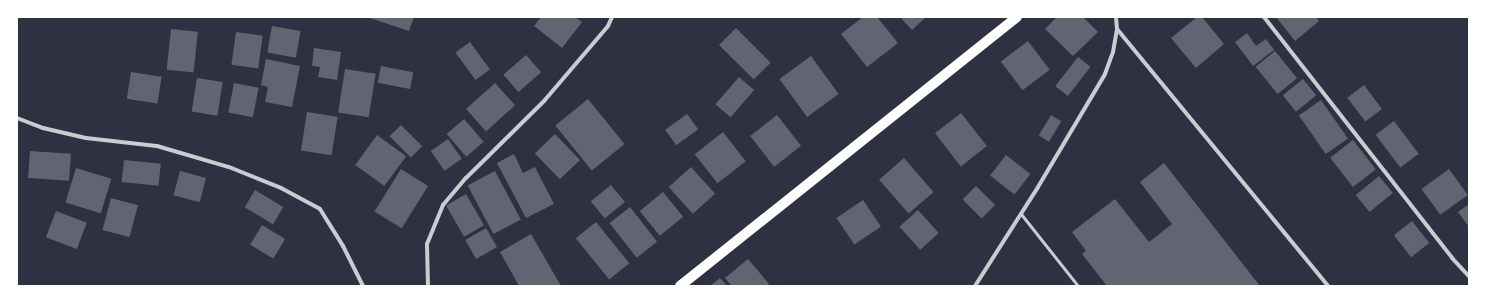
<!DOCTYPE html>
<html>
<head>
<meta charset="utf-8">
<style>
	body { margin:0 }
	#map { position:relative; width:1486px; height:303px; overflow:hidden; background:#2d3142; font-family:Roboto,sans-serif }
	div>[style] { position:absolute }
	.building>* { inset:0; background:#626471; transform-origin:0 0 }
	.service>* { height:3px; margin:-1.5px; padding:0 1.5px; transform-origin:1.5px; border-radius:1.5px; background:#caccd0 }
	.minor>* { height:4px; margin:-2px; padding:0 2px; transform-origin:2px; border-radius:2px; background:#caccd0 }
	.primary>* { height:10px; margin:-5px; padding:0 5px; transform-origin:5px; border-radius:5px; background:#fff }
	span { translate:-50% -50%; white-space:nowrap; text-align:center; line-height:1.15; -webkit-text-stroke:3px #fff; paint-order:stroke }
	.frame { position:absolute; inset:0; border:18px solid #fff; pointer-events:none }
</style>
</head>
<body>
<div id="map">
	<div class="building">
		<div style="clip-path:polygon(367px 17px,414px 17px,409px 31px)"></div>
		<div style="clip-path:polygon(541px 17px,575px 17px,582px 22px,562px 48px,534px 26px)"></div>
		<div style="clip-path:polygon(863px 17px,877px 17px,898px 43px,867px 67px,841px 34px)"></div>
		<div style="clip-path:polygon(900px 17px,926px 17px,912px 30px)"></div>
		<div style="clip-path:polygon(1057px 17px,1083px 17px,1098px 32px,1073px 56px,1045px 29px)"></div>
		<div style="clip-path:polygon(1197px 17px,1202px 17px,1224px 44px,1196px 68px,1171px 38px)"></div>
		<div style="clip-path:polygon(1276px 17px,1316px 17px,1319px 21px,1295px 41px)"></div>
		<div style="left:272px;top:26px;width:29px;height:27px;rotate:10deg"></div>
		<div style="left:736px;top:28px;width:49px;height:24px;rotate:45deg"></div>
		<div style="left:171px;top:29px;width:27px;height:41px;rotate:6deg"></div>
		<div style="left:236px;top:32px;width:27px;height:33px;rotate:8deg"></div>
		<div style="clip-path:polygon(1247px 33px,1256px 46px,1266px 39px,1274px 50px,1253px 66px,1235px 42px)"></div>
		<div style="left:1028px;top:41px;width:36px;height:34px;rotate:53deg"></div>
		<div style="left:470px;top:42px;width:34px;height:18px;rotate:54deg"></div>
		<div style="clip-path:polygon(314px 48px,341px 52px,337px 80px,318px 77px,320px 67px,312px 66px)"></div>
		<div style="left:1275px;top:51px;width:35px;height:25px;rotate:51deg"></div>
		<div style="left:526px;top:55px;width:23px;height:30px;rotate:49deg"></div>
		<div style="left:811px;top:56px;width:47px;height:39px;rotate:54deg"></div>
		<div style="left:1078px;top:57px;width:16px;height:37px;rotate:38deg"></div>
		<div style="clip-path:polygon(266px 59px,300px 66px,292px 107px,265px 102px,268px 87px,261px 85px)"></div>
		<div style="left:381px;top:66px;width:33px;height:17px;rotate:11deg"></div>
		<div style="left:345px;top:69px;width:31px;height:44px;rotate:9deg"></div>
		<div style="left:131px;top:72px;width:31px;height:27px;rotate:9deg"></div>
		<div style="left:739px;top:77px;width:20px;height:36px;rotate:41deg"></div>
		<div style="left:197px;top:78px;width:26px;height:34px;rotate:9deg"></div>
		<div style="left:1303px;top:79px;width:21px;height:26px;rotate:51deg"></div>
		<div style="left:234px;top:83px;width:25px;height:30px;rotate:11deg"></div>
		<div style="left:495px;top:83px;width:30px;height:39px;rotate:48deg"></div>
		<div style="left:1364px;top:85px;width:30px;height:21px;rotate:53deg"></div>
		<div style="left:588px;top:99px;width:58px;height:42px;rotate:51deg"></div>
		<div style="left:1321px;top:100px;width:47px;height:27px;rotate:55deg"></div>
		<div style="left:307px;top:112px;width:31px;height:39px;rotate:9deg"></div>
		<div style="left:961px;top:113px;width:42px;height:33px;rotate:52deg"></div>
		<div style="left:687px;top:114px;width:19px;height:27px;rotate:54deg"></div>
		<div style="left:777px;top:115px;width:39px;height:34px;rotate:52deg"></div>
		<div style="left:1051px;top:115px;width:12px;height:24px;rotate:31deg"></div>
		<div style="left:464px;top:119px;width:30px;height:23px;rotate:49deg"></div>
		<div style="left:1394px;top:121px;width:41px;height:23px;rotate:53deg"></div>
		<div style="left:401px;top:125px;width:30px;height:16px;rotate:45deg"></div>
		<div style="left:723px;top:132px;width:37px;height:36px;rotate:52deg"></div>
		<div style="left:555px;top:134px;width:36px;height:28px;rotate:46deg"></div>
		<div style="left:377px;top:135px;width:36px;height:37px;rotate:36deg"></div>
		<div style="left:448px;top:139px;width:24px;height:21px;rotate:55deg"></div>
		<div style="left:1353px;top:140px;width:37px;height:29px;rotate:52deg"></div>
		<div style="left:30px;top:151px;width:41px;height:27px;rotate:4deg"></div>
		<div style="clip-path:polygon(514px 154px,523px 173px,535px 167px,554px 204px,526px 218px,497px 163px)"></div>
		<div style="left:1006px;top:155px;width:31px;height:26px;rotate:38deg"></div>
		<div style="left:904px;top:158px;width:45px;height:33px;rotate:49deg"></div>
		<div style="left:124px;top:160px;width:37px;height:22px;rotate:6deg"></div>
		<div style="clip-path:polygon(1164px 163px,1260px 286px,1107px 286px,1082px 254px,1086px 251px,1072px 232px,1115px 199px,1149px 242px,1172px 224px,1140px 182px)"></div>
		<div style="left:691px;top:167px;width:36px;height:30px;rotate:48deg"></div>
		<div style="left:76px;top:168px;width:37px;height:36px;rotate:17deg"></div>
		<div style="left:401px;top:169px;width:32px;height:50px;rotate:32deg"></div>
		<div style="left:1449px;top:169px;width:32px;height:34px;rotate:54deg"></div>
		<div style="left:180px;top:171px;width:27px;height:25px;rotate:15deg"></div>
		<div style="left:495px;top:171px;width:55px;height:31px;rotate:62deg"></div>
		<div style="left:1379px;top:176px;width:22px;height:30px;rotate:51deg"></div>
		<div style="left:611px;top:185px;width:22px;height:26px;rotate:51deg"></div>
		<div style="left:976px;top:186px;width:27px;height:19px;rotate:45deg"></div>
		<div style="left:255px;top:190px;width:33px;height:20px;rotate:31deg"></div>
		<div style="left:663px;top:192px;width:32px;height:30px;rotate:51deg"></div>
		<div style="left:466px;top:194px;width:36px;height:23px;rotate:60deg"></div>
		<div style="left:111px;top:198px;width:28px;height:33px;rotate:15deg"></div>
		<div style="left:863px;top:200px;width:32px;height:32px;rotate:56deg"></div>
		<div style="clip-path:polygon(1469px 204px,1469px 227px,1458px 212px)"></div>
		<div style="left:630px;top:207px;width:44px;height:26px;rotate:52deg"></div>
		<div style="left:918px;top:210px;width:31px;height:25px;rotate:48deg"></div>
		<div style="left:56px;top:211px;width:33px;height:28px;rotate:21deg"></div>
		<div style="left:1412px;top:221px;width:28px;height:23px;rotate:52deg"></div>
		<div style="left:596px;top:222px;width:53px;height:26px;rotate:51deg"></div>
		<div style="left:262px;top:225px;width:27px;height:23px;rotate:31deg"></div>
		<div style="left:486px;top:228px;width:22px;height:24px;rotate:60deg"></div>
		<div style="clip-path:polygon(531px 234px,561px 286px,519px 286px,500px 252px)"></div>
		<div style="clip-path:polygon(748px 259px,769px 284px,766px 286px,732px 286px,725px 278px)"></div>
		<div style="clip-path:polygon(720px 278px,727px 286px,710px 286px)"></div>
	</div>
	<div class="service">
		<div style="left:1021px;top:214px;width:92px;rotate:51.6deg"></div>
	</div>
	<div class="minor">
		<div style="left:1264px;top:17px;width:306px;rotate:52deg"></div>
		<div style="left:1452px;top:258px;width:25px;rotate:47deg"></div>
		<div style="left:1117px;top:29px;width:333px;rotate:50.6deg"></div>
		<div style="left:17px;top:118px;width:28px;rotate:21deg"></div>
		<div style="left:43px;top:128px;width:44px;rotate:13.1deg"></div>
		<div style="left:86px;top:138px;width:71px;rotate:6.4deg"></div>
		<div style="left:157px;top:146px;width:75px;rotate:16.3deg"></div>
		<div style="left:229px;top:167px;width:56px;rotate:22deg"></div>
		<div style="left:281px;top:188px;width:44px;rotate:28.3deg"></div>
		<div style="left:320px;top:209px;width:44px;rotate:58.1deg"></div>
		<div style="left:343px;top:246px;width:45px;rotate:63.4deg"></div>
		<div style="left:428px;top:286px;width:42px;rotate:-91.4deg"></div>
		<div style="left:427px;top:244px;width:42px;rotate:-67.7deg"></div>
		<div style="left:443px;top:205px;width:35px;rotate:-50deg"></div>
		<div style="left:466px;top:178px;width:110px;rotate:-44.6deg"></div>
		<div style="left:544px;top:101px;width:99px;rotate:-49.5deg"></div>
		<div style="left:608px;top:26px;width:10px;rotate:-66deg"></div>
		<div style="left:975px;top:286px;width:117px;rotate:-57.5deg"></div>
		<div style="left:1038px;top:187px;width:131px;rotate:-59.3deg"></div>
		<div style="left:1105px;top:74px;width:23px;rotate:-70deg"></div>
		<div style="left:1113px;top:52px;width:23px;rotate:-80deg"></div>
		<div style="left:1117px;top:29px;width:12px;rotate:-95deg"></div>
	</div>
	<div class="primary">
		<div style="left:680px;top:286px;width:431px;rotate:-38.6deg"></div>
	</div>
	<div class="frame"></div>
</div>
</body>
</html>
